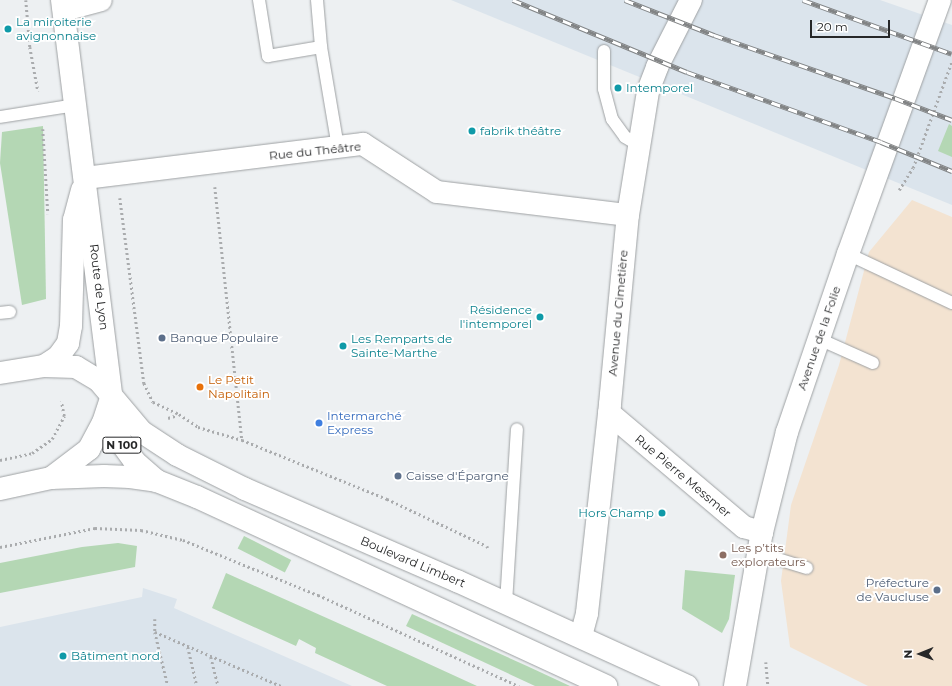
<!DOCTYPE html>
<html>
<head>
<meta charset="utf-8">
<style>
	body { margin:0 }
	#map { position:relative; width:952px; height:686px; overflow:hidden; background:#edf0f2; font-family:Montserrat,sans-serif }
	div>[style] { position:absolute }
	.commercial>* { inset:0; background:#f3e3d1 }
	.built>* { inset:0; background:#dbe4ec }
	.green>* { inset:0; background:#b4d7b4; transform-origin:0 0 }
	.path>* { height:2.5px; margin-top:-1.25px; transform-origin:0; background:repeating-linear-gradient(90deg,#aaacae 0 2px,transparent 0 5px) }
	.roads { filter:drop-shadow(0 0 1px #9ea1a3) drop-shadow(0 0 1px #9ea1a3) }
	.service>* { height:12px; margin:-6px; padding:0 6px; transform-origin:6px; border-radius:6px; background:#fff }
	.minor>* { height:22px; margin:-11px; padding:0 11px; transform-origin:11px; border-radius:11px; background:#fff }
	.secondary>* { height:22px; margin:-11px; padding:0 11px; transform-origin:11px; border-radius:11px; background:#fff }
	.primary>* { height:22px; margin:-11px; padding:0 11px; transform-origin:11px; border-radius:11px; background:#fff }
	.rail>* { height:4.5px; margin-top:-2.25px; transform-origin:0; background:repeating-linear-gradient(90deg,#fff 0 9px,#828485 0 18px); box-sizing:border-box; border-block:1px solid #828485 }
	.dots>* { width:11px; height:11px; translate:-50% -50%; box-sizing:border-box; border:2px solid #fff; border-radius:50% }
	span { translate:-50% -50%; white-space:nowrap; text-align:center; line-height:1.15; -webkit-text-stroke:3.5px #fff; paint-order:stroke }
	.shield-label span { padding:1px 3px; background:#fff; border:1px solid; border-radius:3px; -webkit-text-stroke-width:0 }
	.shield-label { font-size:11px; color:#262728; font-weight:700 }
	.culture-label { font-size:12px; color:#0d838f }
	.left { translate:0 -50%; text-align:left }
	.right { translate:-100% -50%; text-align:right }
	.street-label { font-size:12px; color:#262728 }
	.service-label { font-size:12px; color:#4e5e75 }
	.food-label { font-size:12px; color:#c56008 }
	.shop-label { font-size:12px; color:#366cbe }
	.education-label { font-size:12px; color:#785e54 }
	.north { position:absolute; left:900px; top:634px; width:40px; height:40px; -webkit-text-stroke:3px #fff; paint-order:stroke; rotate:269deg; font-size:11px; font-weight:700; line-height:16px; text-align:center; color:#262728 }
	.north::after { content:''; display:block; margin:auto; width:14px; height:18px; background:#262728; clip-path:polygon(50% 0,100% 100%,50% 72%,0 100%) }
	.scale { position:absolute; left:810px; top:20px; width:80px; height:18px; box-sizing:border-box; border:2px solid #262728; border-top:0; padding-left:5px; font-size:12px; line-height:14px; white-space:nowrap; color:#262728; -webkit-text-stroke:3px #fff; paint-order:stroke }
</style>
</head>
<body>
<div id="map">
	<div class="commercial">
		<div style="clip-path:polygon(912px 200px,952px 217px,952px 686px,868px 686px,790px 647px,781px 581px,791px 505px,839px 365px,869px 252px)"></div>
	</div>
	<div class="built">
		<div style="clip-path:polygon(451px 0,880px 0,952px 25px,952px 205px)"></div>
		<div style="clip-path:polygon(143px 588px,177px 599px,174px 608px,352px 686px,0 686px,0 627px,142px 597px)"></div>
	</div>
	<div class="green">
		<div style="clip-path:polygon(949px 124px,952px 126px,952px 157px,938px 151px)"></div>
		<div style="clip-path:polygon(43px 126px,46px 299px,22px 305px,0 163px,2px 132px)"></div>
		<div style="left:244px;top:536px;width:53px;height:14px;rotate:27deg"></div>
		<div style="clip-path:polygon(118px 543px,137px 546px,135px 567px,0 593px,0 563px,82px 547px)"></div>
		<div style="clip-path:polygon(685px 570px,735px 575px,729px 619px,722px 633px,682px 609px)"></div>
		<div style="clip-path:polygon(226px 573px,405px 653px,477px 686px,387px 686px,315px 653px,316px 648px,299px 639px,296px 646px,212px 608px)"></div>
		<div style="clip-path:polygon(412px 614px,527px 666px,570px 686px,535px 686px,406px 626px)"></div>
	</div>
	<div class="path">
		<div style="left:26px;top:0;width:47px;rotate:85.1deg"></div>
		<div style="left:30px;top:47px;width:45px;rotate:79.7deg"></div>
		<div style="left:43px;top:129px;width:85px;rotate:86.6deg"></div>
		<div style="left:215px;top:187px;width:254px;rotate:83.9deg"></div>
		<div style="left:899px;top:190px;width:26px;rotate:-58deg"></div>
		<div style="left:913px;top:168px;width:114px;rotate:-70deg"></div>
		<div style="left:120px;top:198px;width:187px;rotate:82.6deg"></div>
		<div style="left:144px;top:383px;width:21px;rotate:65deg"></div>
		<div style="left:153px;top:402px;width:29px;rotate:25deg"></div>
		<div style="left:179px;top:414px;width:23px;rotate:34deg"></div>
		<div style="left:198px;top:427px;width:46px;rotate:16.5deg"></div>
		<div style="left:242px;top:440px;width:157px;rotate:22.1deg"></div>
		<div style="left:387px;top:499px;width:110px;rotate:25.2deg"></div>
		<div style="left:487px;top:546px;width:2px;rotate:63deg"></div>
		<div style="left:168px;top:418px;width:10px;rotate:-17deg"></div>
		<div style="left:0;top:460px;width:33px;rotate:-12deg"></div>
		<div style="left:32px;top:453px;width:24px;rotate:-35deg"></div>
		<div style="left:52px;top:439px;width:26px;rotate:-62deg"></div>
		<div style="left:64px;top:416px;width:15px;rotate:-101deg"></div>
		<div style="left:0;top:547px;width:97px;rotate:-11.3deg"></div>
		<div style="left:95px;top:528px;width:46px;rotate:2.5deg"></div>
		<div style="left:141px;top:530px;width:43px;rotate:13.4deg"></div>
		<div style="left:183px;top:540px;width:146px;rotate:22.2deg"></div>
		<div style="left:318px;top:595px;width:221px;rotate:24.4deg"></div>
		<div style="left:155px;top:619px;width:13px;rotate:90deg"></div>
		<div style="left:155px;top:632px;width:56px;rotate:76.5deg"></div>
		<div style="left:155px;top:632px;width:137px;rotate:23.2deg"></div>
		<div style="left:188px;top:647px;width:40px;rotate:77deg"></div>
		<div style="left:211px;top:657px;width:30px;rotate:76deg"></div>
		<div style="left:766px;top:662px;width:24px;rotate:85deg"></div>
	</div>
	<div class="roads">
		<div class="service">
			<div style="left:259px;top:0;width:57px;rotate:80.9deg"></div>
			<div style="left:268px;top:56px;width:54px;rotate:-9.6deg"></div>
			<div style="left:321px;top:47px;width:101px;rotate:80.4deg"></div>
			<div style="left:317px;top:0;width:47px;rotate:85.1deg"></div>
			<div style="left:604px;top:51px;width:38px;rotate:90deg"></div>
			<div style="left:604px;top:89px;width:31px;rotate:75deg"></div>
			<div style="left:612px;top:119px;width:22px;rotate:54deg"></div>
			<div style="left:625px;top:137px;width:16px;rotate:30deg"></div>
			<div style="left:0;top:117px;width:77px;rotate:-9deg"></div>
			<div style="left:848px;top:254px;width:115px;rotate:25.2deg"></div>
			<div style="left:0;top:313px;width:10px;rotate:-6deg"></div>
			<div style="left:819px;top:339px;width:59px;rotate:24deg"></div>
			<div style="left:758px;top:553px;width:51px;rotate:17deg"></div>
			<div style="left:506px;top:603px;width:174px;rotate:-86.4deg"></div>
		</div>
		<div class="minor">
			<div style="left:64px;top:10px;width:38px;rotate:-15deg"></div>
			<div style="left:85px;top:178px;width:280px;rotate:-7deg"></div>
			<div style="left:363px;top:144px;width:88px;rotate:33deg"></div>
			<div style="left:437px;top:192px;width:192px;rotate:6.9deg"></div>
			<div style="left:609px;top:413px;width:177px;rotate:40.2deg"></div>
			<div style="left:744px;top:527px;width:19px;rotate:16deg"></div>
			<div style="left:581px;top:636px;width:24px;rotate:-75deg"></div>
			<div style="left:587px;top:613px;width:210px;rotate:-83.7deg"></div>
			<div style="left:610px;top:404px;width:190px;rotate:-84.6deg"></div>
			<div style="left:628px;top:215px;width:126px;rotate:-80.8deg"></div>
			<div style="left:648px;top:91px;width:26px;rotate:-69deg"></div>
			<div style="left:657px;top:67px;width:75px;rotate:-63.1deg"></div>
		</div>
		<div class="secondary">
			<div style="left:735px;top:686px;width:156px;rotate:-80.1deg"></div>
			<div style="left:762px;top:532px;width:103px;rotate:-76deg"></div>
			<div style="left:787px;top:432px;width:188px;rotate:-71.1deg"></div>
			<div style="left:848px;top:254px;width:270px;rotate:-70.1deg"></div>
		</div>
		<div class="primary">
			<div style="left:62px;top:0;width:427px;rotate:82.9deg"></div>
			<div style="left:115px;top:424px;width:21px;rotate:71deg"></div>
			<div style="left:122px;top:444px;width:22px;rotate:54deg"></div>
			<div style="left:135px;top:462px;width:29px;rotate:41deg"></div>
			<div style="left:44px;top:366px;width:17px;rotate:-33deg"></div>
			<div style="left:58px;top:357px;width:17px;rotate:-54deg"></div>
			<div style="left:68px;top:343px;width:17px;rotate:-80deg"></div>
			<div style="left:71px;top:326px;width:106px;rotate:-88.4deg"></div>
			<div style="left:74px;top:220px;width:31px;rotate:-75deg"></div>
			<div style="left:0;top:373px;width:45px;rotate:-9deg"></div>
			<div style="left:44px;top:366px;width:32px;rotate:2deg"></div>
			<div style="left:76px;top:367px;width:27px;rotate:31deg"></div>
			<div style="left:99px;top:381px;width:67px;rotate:49.9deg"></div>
			<div style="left:142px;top:432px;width:42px;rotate:33.3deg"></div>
			<div style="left:177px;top:455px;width:76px;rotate:26.6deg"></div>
			<div style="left:245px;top:489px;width:231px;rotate:23.5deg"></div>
			<div style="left:457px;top:581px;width:253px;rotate:24.5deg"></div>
			<div style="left:51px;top:478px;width:48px;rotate:-37.3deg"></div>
			<div style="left:89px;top:449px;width:30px;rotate:-62deg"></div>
			<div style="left:103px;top:423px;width:22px;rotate:-72deg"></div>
			<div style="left:0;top:489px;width:52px;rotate:-12.2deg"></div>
			<div style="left:51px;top:478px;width:53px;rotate:-2.2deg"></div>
			<div style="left:104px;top:476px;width:26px;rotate:2deg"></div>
			<div style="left:130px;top:477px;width:27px;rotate:8deg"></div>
			<div style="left:157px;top:481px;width:43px;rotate:21.8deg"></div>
			<div style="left:197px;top:497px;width:451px;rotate:24.8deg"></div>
		</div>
	</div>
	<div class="rail">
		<div style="left:513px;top:0;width:188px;rotate:22.5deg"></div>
		<div style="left:687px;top:72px;width:206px;rotate:19.8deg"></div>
		<div style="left:881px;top:142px;width:77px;rotate:22.2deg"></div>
		<div style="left:625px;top:0;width:96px;rotate:21.5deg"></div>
		<div style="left:714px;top:35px;width:192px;rotate:19.2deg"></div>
		<div style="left:895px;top:98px;width:61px;rotate:21.1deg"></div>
		<div style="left:803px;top:0;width:158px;rotate:19.9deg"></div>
	</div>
	<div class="dots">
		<div style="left:8px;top:29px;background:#0f9aa8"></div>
		<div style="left:618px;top:88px;background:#0f9aa8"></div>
		<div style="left:472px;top:131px;background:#0f9aa8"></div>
		<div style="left:540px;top:317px;background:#0f9aa8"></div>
		<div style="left:162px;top:338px;background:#5c6f8a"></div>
		<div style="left:343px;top:346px;background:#0f9aa8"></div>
		<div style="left:200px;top:387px;background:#e8710a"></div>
		<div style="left:319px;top:423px;background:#3f7fe0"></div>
		<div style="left:398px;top:476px;background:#5c6f8a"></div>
		<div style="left:662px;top:513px;background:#0f9aa8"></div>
		<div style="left:723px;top:555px;background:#8d6e63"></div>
		<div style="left:937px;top:590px;background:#5c6f8a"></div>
		<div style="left:63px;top:656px;background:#0f9aa8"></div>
	</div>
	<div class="shield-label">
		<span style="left:122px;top:445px">N 100</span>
	</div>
	<div class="culture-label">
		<span class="left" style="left:16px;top:29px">La miroiterie<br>avignonnaise</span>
		<span class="left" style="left:626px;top:88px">Intemporel</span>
		<span class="left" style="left:480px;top:131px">fabrik théâtre</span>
		<span class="right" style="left:532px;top:317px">Résidence<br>l'intemporel</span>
		<span class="left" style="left:351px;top:346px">Les Remparts de<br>Sainte-Marthe</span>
		<span class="right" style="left:654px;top:513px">Hors Champ</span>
		<span class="left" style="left:71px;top:656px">Bâtiment nord</span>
	</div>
	<div class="street-label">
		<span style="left:315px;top:151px;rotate:-6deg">Rue du Théâtre</span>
		<span style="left:99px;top:287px;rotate:83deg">Route de Lyon</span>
		<span style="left:618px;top:313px;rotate:-85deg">Avenue du Cimetière</span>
		<span style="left:819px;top:338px;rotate:-71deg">Avenue de la Folie</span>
		<span style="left:683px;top:476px;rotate:40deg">Rue Pierre Messmer</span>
		<span style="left:413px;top:562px;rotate:23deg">Boulevard Limbert</span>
	</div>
	<div class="service-label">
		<span class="left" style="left:170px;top:338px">Banque Populaire</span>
		<span class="left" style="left:406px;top:476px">Caisse d'Épargne</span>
		<span class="right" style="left:929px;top:590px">Préfecture<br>de Vaucluse</span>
	</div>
	<div class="food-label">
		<span class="left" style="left:208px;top:387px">Le Petit<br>Napolitain</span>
	</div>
	<div class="shop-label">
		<span class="left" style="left:327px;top:423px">Intermarché<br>Express</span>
	</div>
	<div class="education-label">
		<span class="left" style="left:731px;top:555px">Les p’tits<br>explorateurs</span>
	</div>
	<div class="north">N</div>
	<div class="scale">20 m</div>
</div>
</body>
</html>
